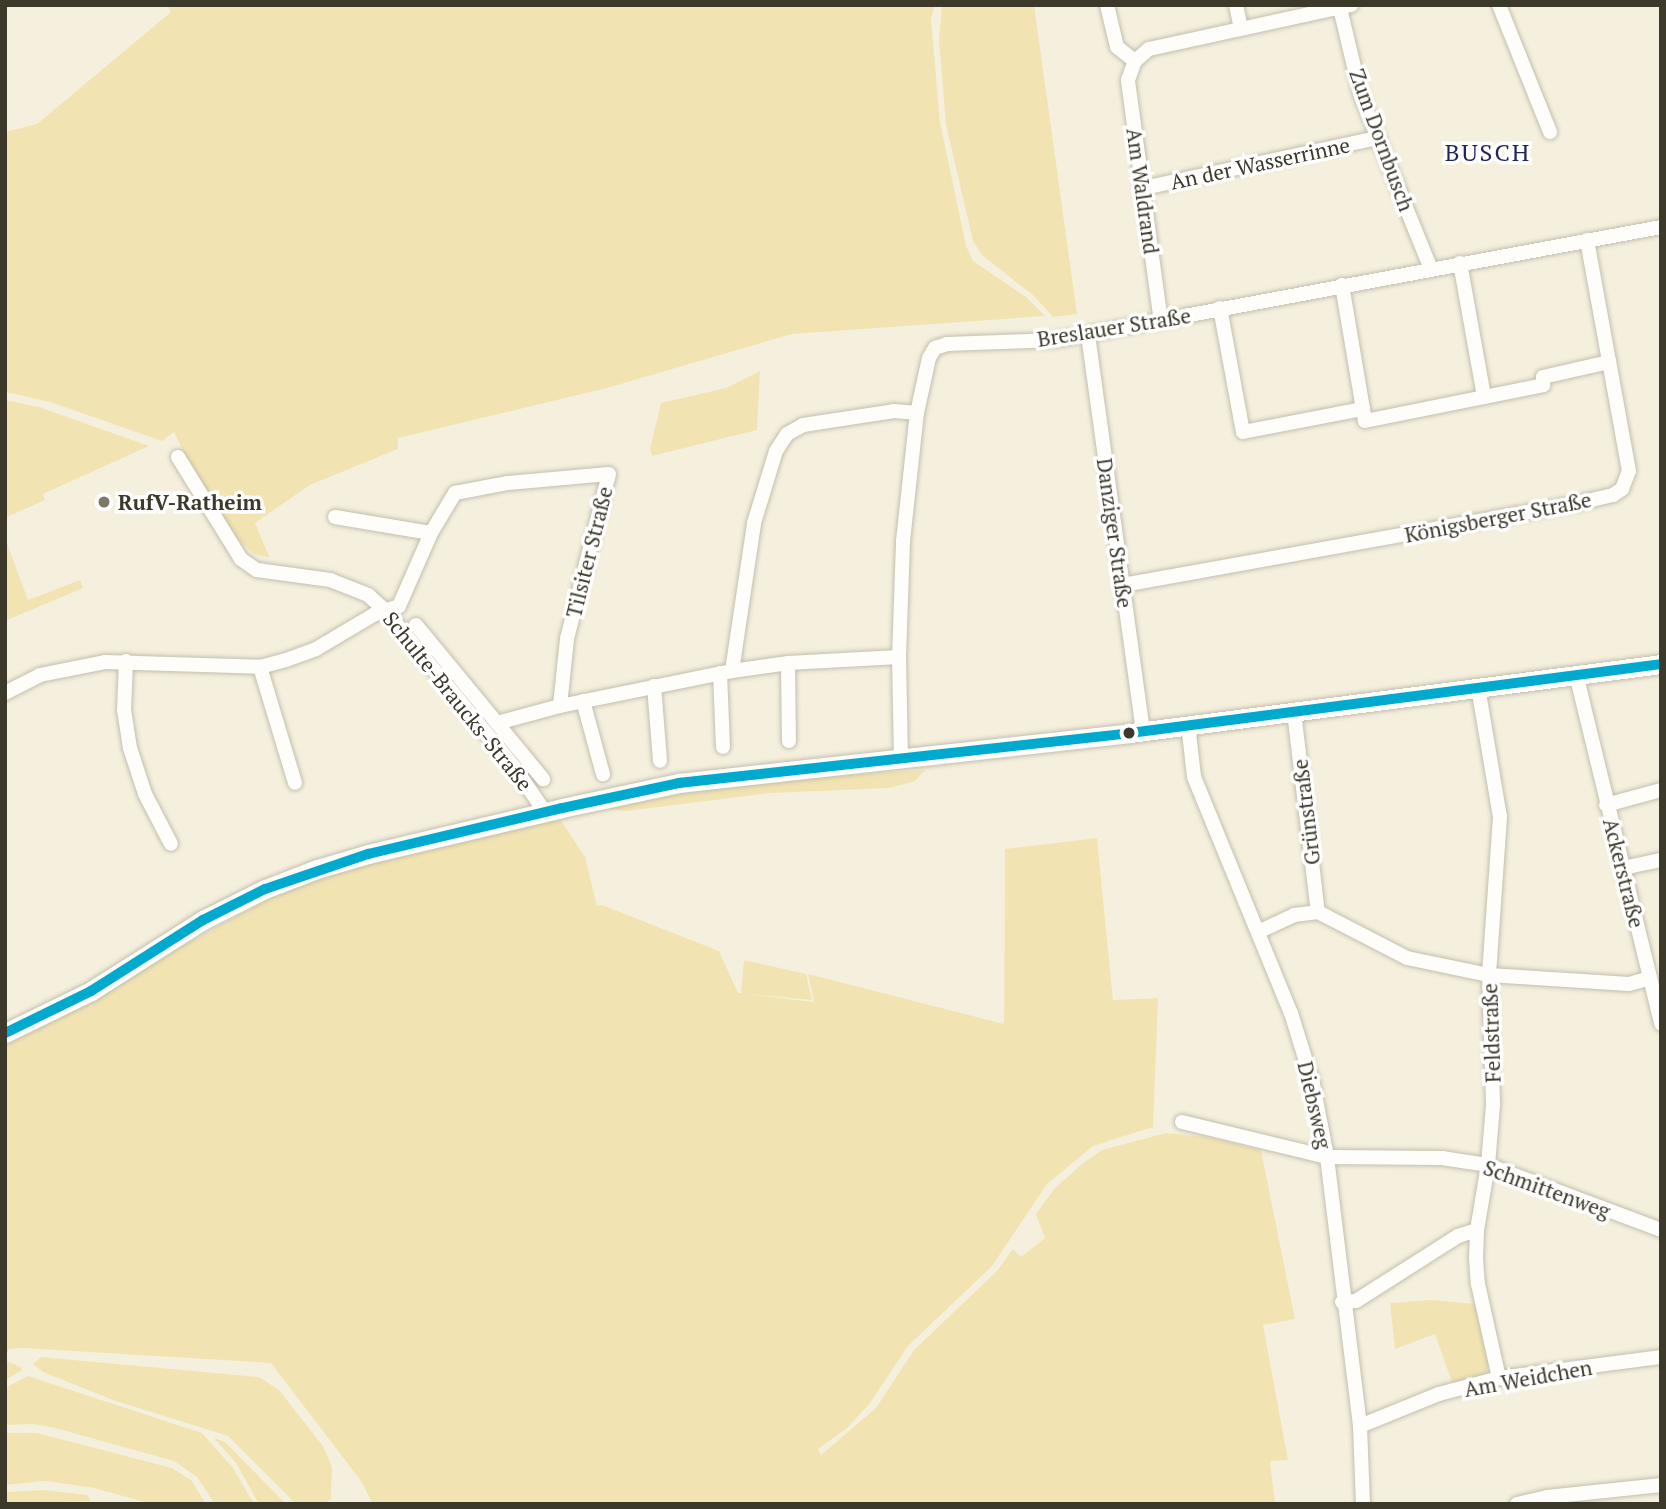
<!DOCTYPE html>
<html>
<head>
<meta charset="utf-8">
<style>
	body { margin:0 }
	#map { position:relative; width:1666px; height:1509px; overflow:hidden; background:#f5f0dd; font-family:"PT Serif",serif }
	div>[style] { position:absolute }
	.green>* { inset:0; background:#f2e4b2 }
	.roads { filter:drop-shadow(0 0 2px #c3bfb0) drop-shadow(0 0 2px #c3bfb0) }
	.minor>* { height:14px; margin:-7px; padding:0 7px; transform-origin:7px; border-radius:7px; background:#fefdfa }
	.secondary>* { height:19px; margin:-9.5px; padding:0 9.5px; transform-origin:9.5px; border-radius:9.5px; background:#fefdfa }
	.bus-1>* { height:10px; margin:-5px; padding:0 5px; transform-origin:5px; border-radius:5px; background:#00a9ce }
	.dots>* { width:19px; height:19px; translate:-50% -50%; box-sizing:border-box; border:4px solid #fff; border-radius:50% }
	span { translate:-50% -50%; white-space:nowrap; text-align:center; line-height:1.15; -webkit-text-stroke:7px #fff; paint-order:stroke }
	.street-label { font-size:21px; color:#3c382a }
	.poi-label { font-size:21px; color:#3c382a; font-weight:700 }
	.left { translate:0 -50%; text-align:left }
	.quarter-label { font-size:24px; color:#1f245d; letter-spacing:2px }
	.frame { position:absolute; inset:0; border:7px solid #3c382a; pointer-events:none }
</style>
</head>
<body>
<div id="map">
	<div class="green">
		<div style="clip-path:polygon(167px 5px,935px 5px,931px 19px,940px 122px,966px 246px,973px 261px,1026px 297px,1045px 316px,792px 334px,607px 388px,398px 438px,398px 449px,310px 485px,255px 523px,270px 558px,254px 554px,236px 538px,195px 476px,174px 432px,162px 441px,50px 402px,5px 392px,5px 132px,37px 124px,171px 12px)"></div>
		<div style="clip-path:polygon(942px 5px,1034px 5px,1077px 314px,1053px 317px,1034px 296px,982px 255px,973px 241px,946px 125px,939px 41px)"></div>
		<div style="clip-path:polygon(760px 371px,757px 430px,652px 456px,650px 449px,661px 403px,726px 388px)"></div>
		<div style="clip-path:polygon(5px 400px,39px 407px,149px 446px,43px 494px,45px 500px,5px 518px)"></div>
		<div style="clip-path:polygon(5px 538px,28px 600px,80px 580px,83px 588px,5px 621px)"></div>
		<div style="clip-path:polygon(925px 770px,915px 781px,890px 788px,771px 793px,626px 811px,610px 809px,609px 805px,659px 793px,771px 780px)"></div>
		<div style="clip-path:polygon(558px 816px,585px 857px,597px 906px,602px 905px,719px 951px,738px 993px,741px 993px,744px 960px,806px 974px,812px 1000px,745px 994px,814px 1002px,808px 974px,1004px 1024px,1005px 849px,1097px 838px,1113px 1000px,1158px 998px,1153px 1127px,1093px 1146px,1047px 1184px,992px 1266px,908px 1346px,870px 1403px,847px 1428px,818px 1449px,821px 1455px,876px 1408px,914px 1350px,997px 1271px,1013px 1249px,1021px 1257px,1045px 1238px,1036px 1214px,1054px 1189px,1082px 1164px,1102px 1150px,1166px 1133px,1206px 1137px,1261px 1150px,1295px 1319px,1263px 1325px,1288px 1460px,1270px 1461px,1275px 1504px,373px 1504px,361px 1481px,271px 1363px,22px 1348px,9px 1349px,5px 1357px,5px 1042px,94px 1000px,171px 952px,280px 893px,371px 862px)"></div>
		<div style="clip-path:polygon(1432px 1300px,1475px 1304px,1489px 1362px,1486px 1375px,1453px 1385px,1435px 1334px,1395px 1349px,1390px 1303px)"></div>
		<div style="clip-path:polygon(41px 1357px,259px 1377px,279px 1390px,323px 1446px,332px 1467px,331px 1499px,324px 1504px,296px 1504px,228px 1436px,113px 1400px,43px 1372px,33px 1364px)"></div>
		<div style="clip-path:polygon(5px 1360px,22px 1368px,21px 1371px,5px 1380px)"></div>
		<div style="clip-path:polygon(28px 1376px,202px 1433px,233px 1468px,254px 1504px,215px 1504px,197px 1477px,174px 1461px,55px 1428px,33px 1424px,5px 1425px,5px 1388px)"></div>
		<div style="clip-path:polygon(5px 1433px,37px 1433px,172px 1468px,191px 1480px,206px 1504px,152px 1504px,94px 1488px,46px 1481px,5px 1485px)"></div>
		<div style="clip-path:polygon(214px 1438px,225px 1442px,286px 1504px,259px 1504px,236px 1463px)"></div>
		<div style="clip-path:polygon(45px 1490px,87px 1495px,91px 1501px,5px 1504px,5px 1492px)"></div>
	</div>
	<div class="roads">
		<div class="minor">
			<div style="left:1107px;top:5px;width:43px;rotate:76.6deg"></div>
			<div style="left:1117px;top:47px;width:23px;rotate:38deg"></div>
			<div style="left:1236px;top:5px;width:24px;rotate:78deg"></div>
			<div style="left:1499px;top:5px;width:137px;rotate:68.1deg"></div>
			<div style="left:1340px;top:8px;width:90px;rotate:76.6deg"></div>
			<div style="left:1361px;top:96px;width:187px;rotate:68deg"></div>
			<div style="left:1144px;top:188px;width:238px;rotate:-12.1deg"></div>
			<div style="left:1460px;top:263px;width:136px;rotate:79.8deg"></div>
			<div style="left:1342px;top:285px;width:126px;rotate:80.4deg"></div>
			<div style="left:1220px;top:308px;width:126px;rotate:79.5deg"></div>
			<div style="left:1243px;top:432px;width:122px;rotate:-10.9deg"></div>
			<div style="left:1363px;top:409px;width:12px;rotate:81deg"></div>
			<div style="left:1365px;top:421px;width:182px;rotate:-11.4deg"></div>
			<div style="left:1543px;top:385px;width:8px;rotate:-90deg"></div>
			<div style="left:1543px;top:377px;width:68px;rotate:-12.8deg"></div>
			<div style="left:1161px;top:322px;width:244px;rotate:-97.8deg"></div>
			<div style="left:1128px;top:80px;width:20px;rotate:-70deg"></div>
			<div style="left:1135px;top:61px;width:18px;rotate:-41deg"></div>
			<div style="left:1149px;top:49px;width:207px;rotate:-12.3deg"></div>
			<div style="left:1088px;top:335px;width:400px;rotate:82.1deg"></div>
			<div style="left:178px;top:457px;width:120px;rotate:58.3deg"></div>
			<div style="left:241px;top:559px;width:19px;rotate:35deg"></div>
			<div style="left:257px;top:570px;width:74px;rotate:7.8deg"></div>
			<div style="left:330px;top:580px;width:41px;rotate:21.5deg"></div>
			<div style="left:368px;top:595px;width:24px;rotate:42deg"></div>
			<div style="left:386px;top:611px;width:202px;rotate:50.6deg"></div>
			<div style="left:514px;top:767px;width:55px;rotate:55.4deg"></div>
			<div style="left:335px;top:517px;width:97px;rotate:9.5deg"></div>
			<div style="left:1123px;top:585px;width:458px;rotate:-10.2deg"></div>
			<div style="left:1574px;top:504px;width:40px;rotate:-13deg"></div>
			<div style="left:1613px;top:495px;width:11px;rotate:-34deg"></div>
			<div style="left:1622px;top:489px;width:19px;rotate:-69deg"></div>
			<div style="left:1629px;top:471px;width:235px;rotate:-100.3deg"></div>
			<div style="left:416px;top:625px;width:200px;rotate:50.5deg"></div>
			<div style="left:126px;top:661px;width:49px;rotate:92.3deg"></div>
			<div style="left:124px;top:710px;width:38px;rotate:81deg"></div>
			<div style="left:130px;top:748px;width:48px;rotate:71.9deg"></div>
			<div style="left:145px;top:794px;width:56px;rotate:62.5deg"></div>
			<div style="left:788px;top:663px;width:78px;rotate:89.3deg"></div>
			<div style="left:260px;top:667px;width:121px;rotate:73.2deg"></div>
			<div style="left:732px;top:671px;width:150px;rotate:-81.5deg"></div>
			<div style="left:754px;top:523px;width:75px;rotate:-73deg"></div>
			<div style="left:776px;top:451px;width:20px;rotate:-57deg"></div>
			<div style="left:787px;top:434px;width:18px;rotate:-29deg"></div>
			<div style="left:803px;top:425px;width:92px;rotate:-8.7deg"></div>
			<div style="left:894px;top:411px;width:23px;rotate:5deg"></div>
			<div style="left:720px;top:673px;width:74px;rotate:87.7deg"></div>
			<div style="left:1576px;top:674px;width:360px;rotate:76.3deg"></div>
			<div style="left:654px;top:686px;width:75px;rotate:85.4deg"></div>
			<div style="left:1478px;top:687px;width:132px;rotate:80.4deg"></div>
			<div style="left:1500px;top:817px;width:158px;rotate:94deg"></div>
			<div style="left:1489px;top:975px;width:130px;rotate:88.2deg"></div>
			<div style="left:1493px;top:1105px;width:60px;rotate:94.8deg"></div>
			<div style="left:1488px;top:1165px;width:66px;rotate:99.6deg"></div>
			<div style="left:1477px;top:1230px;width:28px;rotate:92deg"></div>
			<div style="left:1476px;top:1258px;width:26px;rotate:86deg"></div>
			<div style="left:1478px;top:1284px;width:96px;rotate:77.4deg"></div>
			<div style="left:5px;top:693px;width:39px;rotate:-27deg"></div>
			<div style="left:40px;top:675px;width:66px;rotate:-11.3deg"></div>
			<div style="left:105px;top:662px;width:155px;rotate:1.8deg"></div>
			<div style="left:260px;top:667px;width:27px;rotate:-15deg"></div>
			<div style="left:286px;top:660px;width:32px;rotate:-20deg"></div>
			<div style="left:316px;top:649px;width:69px;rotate:-30.7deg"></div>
			<div style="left:375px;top:614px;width:25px;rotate:-18deg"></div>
			<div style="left:399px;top:606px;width:80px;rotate:-66.3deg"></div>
			<div style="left:431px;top:533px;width:47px;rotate:-59deg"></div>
			<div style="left:455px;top:493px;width:54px;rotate:-10.7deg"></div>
			<div style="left:508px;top:483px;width:101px;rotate:-5.1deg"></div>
			<div style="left:609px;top:474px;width:170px;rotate:104.3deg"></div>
			<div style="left:567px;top:639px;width:67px;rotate:96deg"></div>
			<div style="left:583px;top:701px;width:76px;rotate:74.7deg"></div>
			<div style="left:1294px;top:712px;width:201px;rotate:83.2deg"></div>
			<div style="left:497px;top:723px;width:65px;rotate:-15.1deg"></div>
			<div style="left:560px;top:706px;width:176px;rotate:-11.5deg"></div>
			<div style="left:732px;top:671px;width:57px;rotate:-8.1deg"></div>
			<div style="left:788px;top:663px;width:111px;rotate:-3.1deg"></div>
			<div style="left:1188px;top:724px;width:53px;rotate:83.5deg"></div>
			<div style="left:1194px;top:777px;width:255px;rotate:67.7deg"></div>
			<div style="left:1291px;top:1013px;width:74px;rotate:72.8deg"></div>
			<div style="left:1313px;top:1084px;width:74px;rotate:79.1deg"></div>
			<div style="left:1327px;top:1157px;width:271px;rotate:83deg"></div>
			<div style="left:1360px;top:1426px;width:78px;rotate:87.8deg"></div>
			<div style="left:901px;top:760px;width:103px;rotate:-91.1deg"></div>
			<div style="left:899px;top:657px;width:116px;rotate:-88deg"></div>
			<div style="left:903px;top:541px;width:129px;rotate:-83.8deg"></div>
			<div style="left:917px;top:413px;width:56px;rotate:-77.7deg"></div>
			<div style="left:929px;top:358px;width:12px;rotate:-59deg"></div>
			<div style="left:935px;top:348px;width:13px;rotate:-18deg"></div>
			<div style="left:947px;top:344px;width:109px;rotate:-2.1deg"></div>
			<div style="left:1056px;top:340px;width:615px;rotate:-10.58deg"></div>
			<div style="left:1606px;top:805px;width:57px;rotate:-15.3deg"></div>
			<div style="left:1623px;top:868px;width:39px;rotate:-12deg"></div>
			<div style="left:1258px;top:932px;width:40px;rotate:-25deg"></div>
			<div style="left:1294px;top:915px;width:24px;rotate:-7deg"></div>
			<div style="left:1318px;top:912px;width:100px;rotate:27.3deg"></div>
			<div style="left:1407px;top:958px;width:84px;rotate:11.7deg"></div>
			<div style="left:1489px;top:975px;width:140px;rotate:3.7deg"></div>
			<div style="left:1629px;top:984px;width:22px;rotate:-16deg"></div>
			<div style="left:1182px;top:1122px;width:149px;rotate:13.6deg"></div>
			<div style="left:1327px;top:1157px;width:115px;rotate:0.5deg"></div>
			<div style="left:1442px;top:1158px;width:47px;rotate:8.7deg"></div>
			<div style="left:1488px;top:1165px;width:185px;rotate:20.6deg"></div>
			<div style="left:1342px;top:1302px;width:14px;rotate:-4deg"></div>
			<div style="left:1356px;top:1301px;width:121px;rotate:-32.5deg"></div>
			<div style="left:1458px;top:1236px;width:20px;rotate:-18deg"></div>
			<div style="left:1360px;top:1426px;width:85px;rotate:-22.1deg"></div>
			<div style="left:1439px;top:1394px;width:62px;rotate:-14.9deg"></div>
			<div style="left:1499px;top:1378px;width:163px;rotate:-7.4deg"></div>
			<div style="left:1517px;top:1504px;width:31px;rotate:-13deg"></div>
			<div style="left:1547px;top:1497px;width:115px;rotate:-6deg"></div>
		</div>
		<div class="secondary">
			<div style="left:5px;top:1033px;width:96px;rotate:-26deg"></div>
			<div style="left:91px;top:991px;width:133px;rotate:-32.4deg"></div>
			<div style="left:203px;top:920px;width:69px;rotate:-26.6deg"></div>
			<div style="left:265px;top:889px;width:56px;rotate:-21deg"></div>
			<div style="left:317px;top:869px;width:53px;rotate:-16.4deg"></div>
			<div style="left:368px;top:854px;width:199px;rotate:-13.3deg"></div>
			<div style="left:562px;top:808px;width:120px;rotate:-12.1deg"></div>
			<div style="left:679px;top:783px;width:454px;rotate:-6.3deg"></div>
			<div style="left:1130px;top:733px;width:535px;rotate:-7.4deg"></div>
		</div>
	</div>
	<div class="bus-1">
		<div style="left:5px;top:1033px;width:96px;rotate:-26deg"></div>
		<div style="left:91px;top:991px;width:133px;rotate:-32.4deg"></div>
		<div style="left:203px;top:920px;width:69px;rotate:-26.6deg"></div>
		<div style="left:265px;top:889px;width:109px;rotate:-18.8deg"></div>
		<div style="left:368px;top:854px;width:199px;rotate:-13.3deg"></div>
		<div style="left:562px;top:808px;width:120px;rotate:-12.1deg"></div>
		<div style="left:679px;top:783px;width:454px;rotate:-6.3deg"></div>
		<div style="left:1130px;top:733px;width:535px;rotate:-7.4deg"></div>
	</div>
	<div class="dots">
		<div style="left:104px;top:502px;background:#7d7869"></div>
		<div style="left:1129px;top:733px;background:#3c382a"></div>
	</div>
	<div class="street-label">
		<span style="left:1382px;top:140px;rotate:70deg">Zum Dornbusch</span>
		<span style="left:1260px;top:163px;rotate:-12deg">An der Wasserrinne</span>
		<span style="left:1143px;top:191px;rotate:82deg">Am Waldrand</span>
		<span style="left:1114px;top:327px;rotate:-9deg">Breslauer Straße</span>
		<span style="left:1498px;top:517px;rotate:-11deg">Königsberger Straße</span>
		<span style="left:1115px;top:533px;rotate:82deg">Danziger Straße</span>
		<span style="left:589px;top:552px;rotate:-76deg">Tilsiter Straße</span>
		<span style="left:458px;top:701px;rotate:51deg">Schulte-Braucks-Straße</span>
		<span style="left:1306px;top:812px;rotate:-97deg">Grünstraße</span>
		<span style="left:1624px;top:873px;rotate:76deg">Ackerstraße</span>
		<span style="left:1491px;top:1033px;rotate:-92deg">Feldstraße</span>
		<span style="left:1315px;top:1105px;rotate:77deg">Diebsweg</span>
		<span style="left:1547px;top:1189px;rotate:20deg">Schmittenweg</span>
		<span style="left:1528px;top:1378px;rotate:-10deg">Am Weidchen</span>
	</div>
	<div class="poi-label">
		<span class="left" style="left:118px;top:502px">RufV-Ratheim</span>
	</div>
	<div class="quarter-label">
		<span style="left:1488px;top:153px">BUSCH</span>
	</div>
	<div class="frame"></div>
</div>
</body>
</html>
